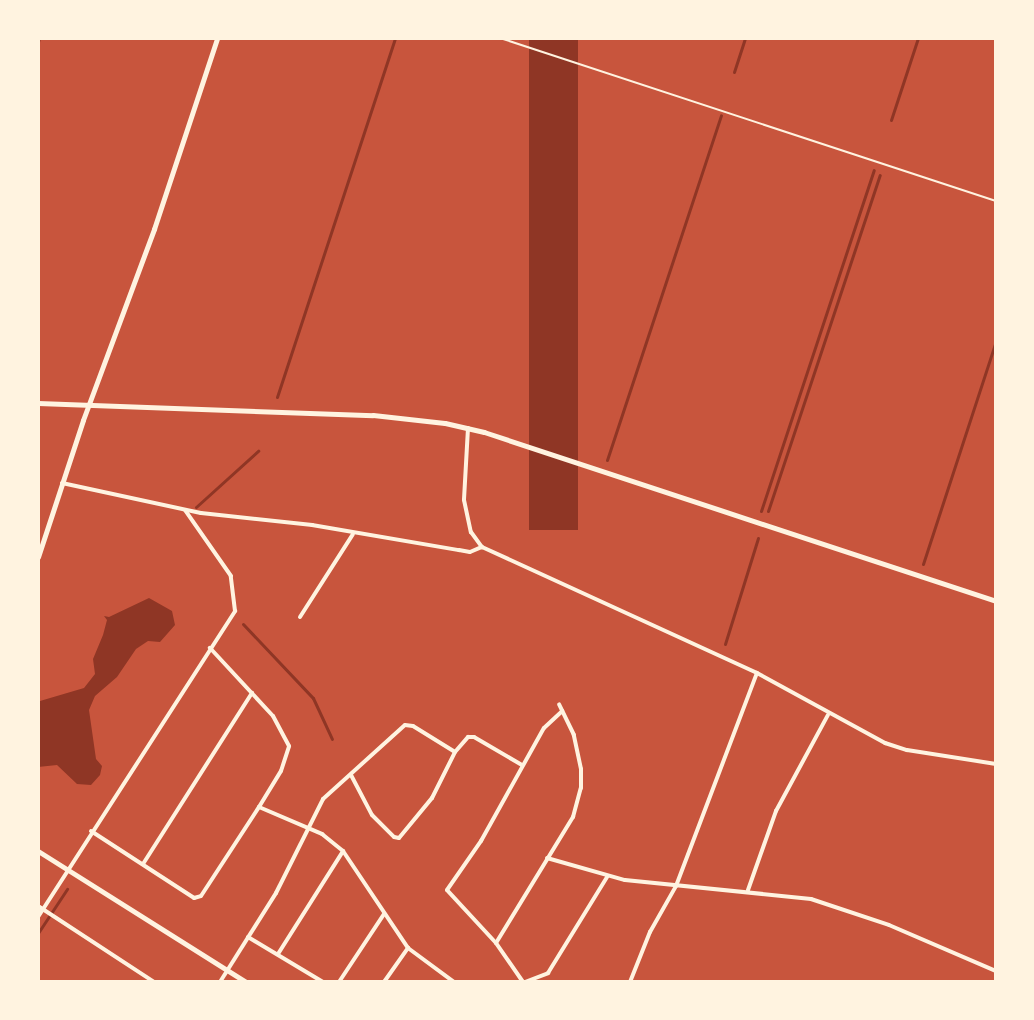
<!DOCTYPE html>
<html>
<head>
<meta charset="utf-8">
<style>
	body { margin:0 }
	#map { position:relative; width:1034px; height:1020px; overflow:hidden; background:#c8553d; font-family:"Asap Condensed",sans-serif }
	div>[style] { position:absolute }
	.water>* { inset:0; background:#8f3625; transform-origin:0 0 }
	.stream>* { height:3px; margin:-1.5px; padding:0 1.5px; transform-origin:1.5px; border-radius:1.5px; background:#8f3625 }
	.path>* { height:2px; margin:-1px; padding:0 1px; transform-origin:1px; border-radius:1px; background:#fff3e0 }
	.minor>* { height:4px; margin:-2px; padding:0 2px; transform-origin:2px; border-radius:2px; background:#fff3e0 }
	.tertiary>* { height:5px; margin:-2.5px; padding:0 2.5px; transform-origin:2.5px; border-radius:2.5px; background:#fff3e0 }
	span { translate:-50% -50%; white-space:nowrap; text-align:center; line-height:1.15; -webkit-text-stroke:7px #fff3e0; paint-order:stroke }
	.frame { position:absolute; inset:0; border:40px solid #fff3e0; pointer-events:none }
</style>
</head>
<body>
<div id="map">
	<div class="water">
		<div style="left:529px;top:38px;width:49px;height:492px"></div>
		<div style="clip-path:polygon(149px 598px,172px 611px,175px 625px,160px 642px,148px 641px,136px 649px,117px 677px,95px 696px,89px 710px,96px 759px,102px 766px,100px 775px,91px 785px,77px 784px,57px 765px,38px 767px,40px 701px,84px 688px,95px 674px,93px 659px,103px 635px,107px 620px,104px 616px,109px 617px)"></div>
	</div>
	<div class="stream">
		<div style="left:38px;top:42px;width:4px;rotate:-76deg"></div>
		<div style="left:734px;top:72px;width:36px;rotate:-72deg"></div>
		<div style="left:891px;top:120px;width:86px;rotate:-71.8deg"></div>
		<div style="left:277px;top:397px;width:378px;rotate:-71.8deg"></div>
		<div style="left:607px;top:460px;width:363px;rotate:-71.7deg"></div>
		<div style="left:196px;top:507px;width:84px;rotate:-42.1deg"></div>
		<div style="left:761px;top:511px;width:359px;rotate:-71.7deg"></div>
		<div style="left:768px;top:511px;width:354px;rotate:-71.6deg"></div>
		<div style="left:923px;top:564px;width:235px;rotate:-71.9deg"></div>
		<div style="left:243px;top:624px;width:102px;rotate:46.6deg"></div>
		<div style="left:313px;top:698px;width:45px;rotate:65.1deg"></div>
		<div style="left:725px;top:644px;width:111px;rotate:-72.7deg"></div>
		<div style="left:38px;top:933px;width:53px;rotate:-56.6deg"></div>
	</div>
	<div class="path">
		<div style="left:500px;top:38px;width:522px;rotate:18.19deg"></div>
	</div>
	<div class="minor">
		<div style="left:468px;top:428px;width:72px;rotate:93.2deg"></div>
		<div style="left:464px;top:500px;width:33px;rotate:78deg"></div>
		<div style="left:471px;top:532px;width:19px;rotate:54deg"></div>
		<div style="left:482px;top:547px;width:302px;rotate:24.6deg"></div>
		<div style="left:757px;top:673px;width:146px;rotate:28.7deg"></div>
		<div style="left:885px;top:743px;width:23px;rotate:18deg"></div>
		<div style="left:907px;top:750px;width:90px;rotate:8.9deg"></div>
		<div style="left:62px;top:483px;width:142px;rotate:12.2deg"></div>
		<div style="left:201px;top:513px;width:112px;rotate:6.2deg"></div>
		<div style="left:312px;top:525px;width:149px;rotate:9.7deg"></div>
		<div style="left:459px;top:550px;width:11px;rotate:10deg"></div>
		<div style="left:470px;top:552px;width:13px;rotate:-23deg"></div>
		<div style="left:300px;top:617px;width:98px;rotate:-57.4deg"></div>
		<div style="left:351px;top:775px;width:45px;rotate:62.3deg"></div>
		<div style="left:372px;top:815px;width:31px;rotate:45deg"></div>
		<div style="left:394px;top:837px;width:5px;rotate:11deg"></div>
		<div style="left:399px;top:838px;width:52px;rotate:-50.5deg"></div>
		<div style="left:432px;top:798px;width:51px;rotate:-63.4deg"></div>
		<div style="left:455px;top:752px;width:20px;rotate:-49deg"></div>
		<div style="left:468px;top:737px;width:6px"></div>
		<div style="left:474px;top:737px;width:56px;rotate:30.3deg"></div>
		<div style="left:259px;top:807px;width:69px;rotate:23.2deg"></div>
		<div style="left:322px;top:834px;width:27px;rotate:39deg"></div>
		<div style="left:343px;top:851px;width:117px;rotate:56.2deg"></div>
		<div style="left:408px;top:948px;width:57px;rotate:36.5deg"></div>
		<div style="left:91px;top:831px;width:123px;rotate:33deg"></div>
		<div style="left:194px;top:898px;width:7px;rotate:-16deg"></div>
		<div style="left:201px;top:896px;width:106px;rotate:-56.9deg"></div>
		<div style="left:259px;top:807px;width:42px;rotate:-58.6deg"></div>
		<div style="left:281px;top:771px;width:26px;rotate:-72deg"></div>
		<div style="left:289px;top:746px;width:34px;rotate:-118deg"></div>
		<div style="left:273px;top:716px;width:93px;rotate:-132.8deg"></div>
		<div style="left:547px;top:858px;width:81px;rotate:15.8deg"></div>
		<div style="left:625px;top:880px;width:187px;rotate:5.8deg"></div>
		<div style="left:811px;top:899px;width:82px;rotate:18.4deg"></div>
		<div style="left:889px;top:925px;width:116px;rotate:23.3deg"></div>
		<div style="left:143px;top:864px;width:203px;rotate:-57.5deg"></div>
		<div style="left:748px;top:890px;width:84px;rotate:-70.5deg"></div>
		<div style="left:776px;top:811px;width:109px;rotate:-61.6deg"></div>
		<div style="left:38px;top:906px;width:139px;rotate:33.2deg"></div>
		<div style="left:38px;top:917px;width:364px;rotate:-57.2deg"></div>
		<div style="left:235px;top:611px;width:35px;rotate:-97deg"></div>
		<div style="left:231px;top:576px;width:80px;rotate:-124.9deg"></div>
		<div style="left:248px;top:937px;width:87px;rotate:31deg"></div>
		<div style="left:496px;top:943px;width:148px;rotate:-58.6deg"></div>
		<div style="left:573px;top:817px;width:30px;rotate:-75deg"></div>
		<div style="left:581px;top:788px;width:19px;rotate:-90deg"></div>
		<div style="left:581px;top:769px;width:35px;rotate:-102deg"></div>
		<div style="left:574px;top:735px;width:34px;rotate:-116deg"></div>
		<div style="left:278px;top:954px;width:122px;rotate:-57.7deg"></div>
		<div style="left:220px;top:982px;width:105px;rotate:-57.8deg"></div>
		<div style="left:276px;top:893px;width:105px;rotate:-63.4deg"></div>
		<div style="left:323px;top:799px;width:110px;rotate:-42.1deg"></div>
		<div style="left:405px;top:725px;width:8px;rotate:7deg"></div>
		<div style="left:413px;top:726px;width:49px;rotate:31.8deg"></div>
		<div style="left:339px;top:982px;width:82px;rotate:-56.5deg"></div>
		<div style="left:384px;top:982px;width:42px;rotate:-54.8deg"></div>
		<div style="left:523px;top:982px;width:47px;rotate:-124.7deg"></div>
		<div style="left:496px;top:943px;width:72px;rotate:-132.8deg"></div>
		<div style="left:447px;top:890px;width:60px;rotate:-55.2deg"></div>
		<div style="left:481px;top:841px;width:129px;rotate:-60.9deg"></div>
		<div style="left:544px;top:728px;width:25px;rotate:-43deg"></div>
		<div style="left:525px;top:982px;width:25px;rotate:-21deg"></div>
		<div style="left:548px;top:973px;width:113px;rotate:-58.4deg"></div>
		<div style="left:630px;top:982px;width:54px;rotate:-68.2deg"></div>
		<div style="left:650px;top:932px;width:53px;rotate:-60.5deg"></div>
		<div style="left:676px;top:886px;width:228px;rotate:-69.2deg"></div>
	</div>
	<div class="tertiary">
		<div style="left:38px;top:403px;width:335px;rotate:2.1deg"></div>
		<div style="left:373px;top:415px;width:72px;rotate:6.3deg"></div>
		<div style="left:445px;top:423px;width:40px;rotate:13deg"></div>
		<div style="left:484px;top:432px;width:539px;rotate:18.27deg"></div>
		<div style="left:38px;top:557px;width:144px;rotate:-71.8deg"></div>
		<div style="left:83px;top:420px;width:204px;rotate:-69.6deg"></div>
		<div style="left:154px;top:229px;width:201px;rotate:-71.7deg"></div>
		<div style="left:38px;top:851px;width:246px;rotate:32.2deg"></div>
	</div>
	<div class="frame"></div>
</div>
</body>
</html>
